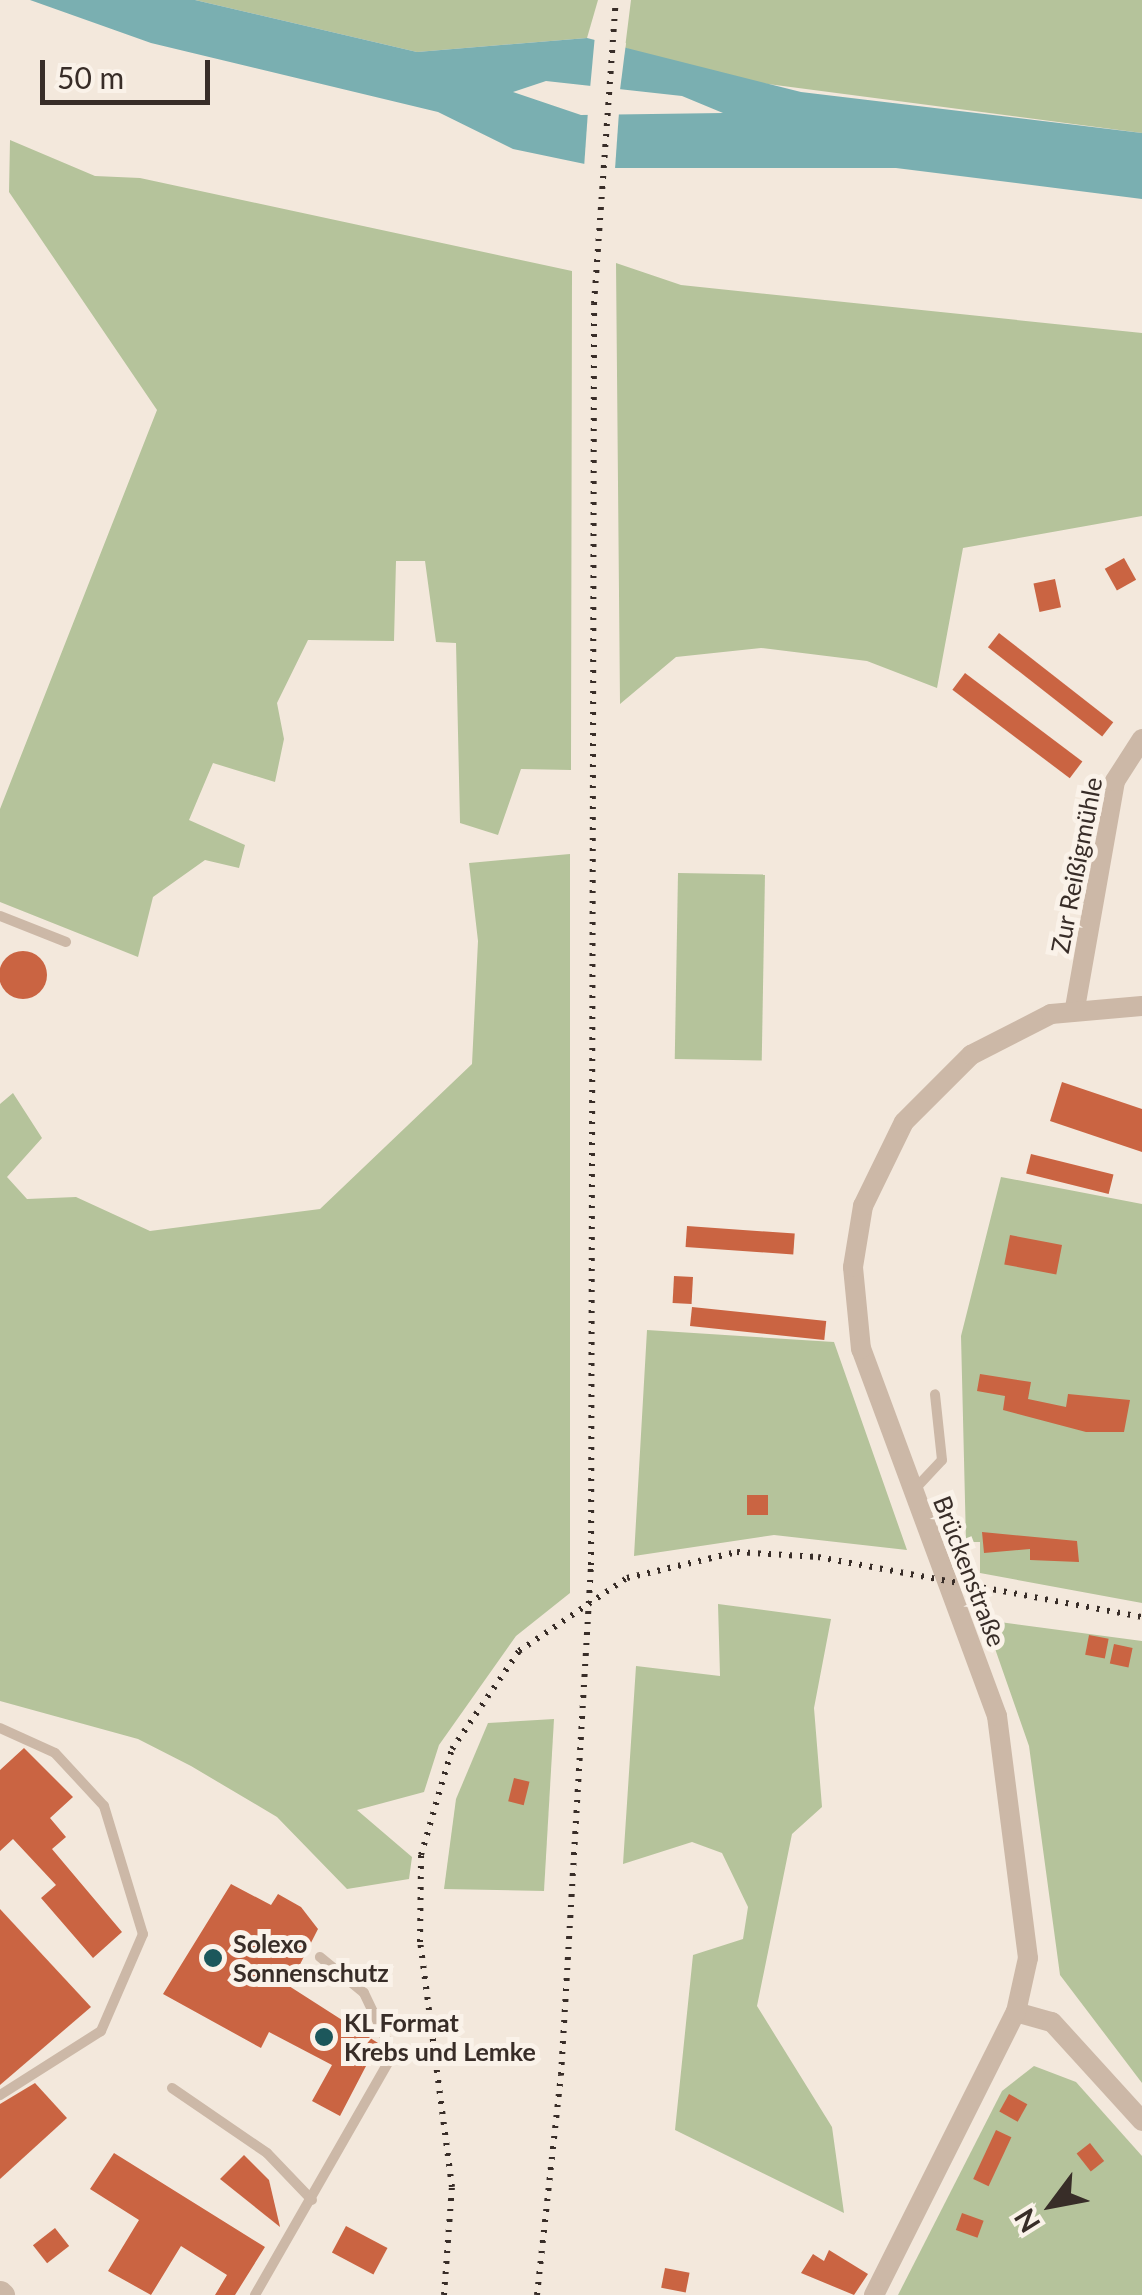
<!DOCTYPE html>
<html>
<head>
<meta charset="utf-8">
<style>
	body { margin:0 }
	#map { position:relative; width:1142px; height:2295px; overflow:hidden; background:#f3e8dc; font-family:Lato,sans-serif }
	div>[style] { position:absolute }
	.green>* { inset:0; background:#b5c39b; transform-origin:0 0 }
	.water>* { inset:0; background:#7aafb1 }
	.pier>* { inset:0; background:#f3e8dc; transform-origin:0 0 }
	.building>* { inset:0; background:#ca6442; transform-origin:0 0 }
	.round { border-radius:50% }
	.service>* { height:10px; margin:-5px; padding:0 5px; transform-origin:5px; border-radius:5px; background:#ccb8a7 }
	.minor>* { height:20px; margin:-10px; padding:0 10px; transform-origin:10px; border-radius:10px; background:#ccb8a7 }
	.tertiary>* { height:25px; margin:-12.5px; padding:0 12.5px; transform-origin:12.5px; border-radius:12.5px; background:#ccb8a7 }
	.rail>* { height:6px; margin-top:-3px; transform-origin:0; background:repeating-linear-gradient(90deg,#382d28 0 2.5px,transparent 0 10.5px) }
	.dots>* { width:28px; height:28px; translate:-50% -50%; box-sizing:border-box; border:5px solid #faf2e9; border-radius:50% }
	span { translate:-50% -50%; white-space:nowrap; text-align:center; line-height:1.15; -webkit-text-stroke:10px #faf2e9; paint-order:stroke }
	.street-label { font-size:25px; color:#382d28 }
	.poi-label { font-size:25px; color:#382d28; font-weight:700 }
	.left { translate:0 -50%; text-align:left }
	.north { position:absolute; left:1002px; top:2155px; width:100px; height:100px; -webkit-text-stroke:8px #faf2e9; paint-order:stroke; rotate:238deg; font-size:28px; font-weight:700; line-height:40px; text-align:center; color:#382d28 }
	.north::after { content:''; display:block; margin:auto; width:35px; height:45px; background:#382d28; clip-path:polygon(50% 0,100% 100%,50% 72%,0 100%) }
	.scale { position:absolute; left:40px; top:60px; width:170px; height:45px; box-sizing:border-box; border:5px solid #382d28; border-top:0; padding-left:12px; font-size:30px; line-height:35px; white-space:nowrap; color:#382d28; -webkit-text-stroke:8px #faf2e9; paint-order:stroke }
</style>
</head>
<body>
<div id="map">
	<div class="green">
		<div style="clip-path:polygon(195px 0,598px 0,587px 38px,417px 52px)"></div>
		<div style="clip-path:polygon(631px 0,1142px 0,1142px 133px,722px 78px,625px 48px)"></div>
		<div style="clip-path:polygon(10px 140px,95px 176px,140px 178px,572px 271px,571px 770px,521px 769px,498px 835px,460px 823px,456px 643px,436px 642px,425px 561px,396px 561px,394px 641px,308px 640px,277px 703px,284px 739px,275px 782px,213px 763px,189px 820px,245px 845px,239px 868px,205px 860px,153px 897px,138px 957px,0 902px,0 809px,157px 410px,9px 192px)"></div>
		<div style="clip-path:polygon(616px 263px,681px 285px,1142px 333px,1142px 516px,963px 548px,937px 688px,867px 661px,761px 648px,676px 657px,620px 704px)"></div>
		<div style="clip-path:polygon(570px 854px,570px 1593px,516px 1636px,439px 1745px,424px 1792px,357px 1810px,412px 1857px,409px 1879px,347px 1889px,277px 1817px,191px 1766px,138px 1739px,0 1701px,0 1104px,13px 1093px,42px 1138px,7px 1177px,27px 1199px,76px 1197px,150px 1231px,320px 1209px,472px 1064px,478px 941px,469px 863px)"></div>
		<div style="left:678px;top:873px;width:87px;height:186px;rotate:1deg"></div>
		<div style="clip-path:polygon(1001px 1177px,1142px 1204px,1142px 1603px,980px 1573px,980px 1542px,966px 1542px,961px 1336px)"></div>
		<div style="clip-path:polygon(647px 1330px,834px 1342px,907px 1550px,774px 1535px,634px 1556px)"></div>
		<div style="clip-path:polygon(718px 1604px,831px 1619px,814px 1708px,822px 1807px,792px 1834px,757px 2006px,832px 2127px,844px 2213px,675px 2130px,693px 1955px,743px 1939px,748px 1907px,722px 1853px,692px 1842px,623px 1864px,636px 1666px,720px 1676px)"></div>
		<div style="clip-path:polygon(985px 1620px,1142px 1641px,1142px 2083px,1060px 1975px,1029px 1746px)"></div>
		<div style="clip-path:polygon(554px 1719px,544px 1891px,444px 1889px,456px 1799px,488px 1723px)"></div>
		<div style="clip-path:polygon(1034px 2066px,1076px 2082px,1142px 2156px,1142px 2295px,898px 2295px,1002px 2091px)"></div>
	</div>
	<div class="water">
		<div style="clip-path:polygon(evenodd,30px 0,195px 0,417px 52px,587px 38px,801px 92px,1142px 133px,1142px 199px,896px 168px,604px 168px,513px 149px,438px 112px,151px 43px,30px 0,546px 81px,682px 96px,723px 113px,581px 115px,513px 92px,546px 81px)"></div>
	</div>
	<div class="pier">
		<div style="clip-path:polygon(595px 35px,626px 43px,620px 90px,590px 89px)"></div>
		<div style="left:588px;top:111px;width:31px;height:57px;rotate:4deg"></div>
	</div>
	<div class="building">
		<div style="left:1124px;top:558px;width:25px;height:22px;rotate:61deg"></div>
		<div style="left:1055px;top:579px;width:29px;height:22px;rotate:78deg"></div>
		<div style="left:999px;top:633px;width:145px;height:18px;rotate:38deg"></div>
		<div style="left:965px;top:673px;width:147px;height:21px;rotate:37deg"></div>
		<div class="round" style="left:-1px;top:951px;width:48px;height:48px"></div>
		<div style="clip-path:polygon(1062px 1082px,1142px 1109px,1142px 1152px,1050px 1121px)"></div>
		<div style="left:1031px;top:1154px;width:85px;height:20px;rotate:14deg"></div>
		<div style="left:687px;top:1226px;width:108px;height:21px;rotate:4deg"></div>
		<div style="left:1010px;top:1235px;width:53px;height:30px;rotate:11deg"></div>
		<div style="left:674px;top:1276px;width:19px;height:27px;rotate:3deg"></div>
		<div style="left:692px;top:1307px;width:135px;height:19px;rotate:6deg"></div>
		<div style="clip-path:polygon(980px 1374px,1031px 1382px,1028px 1399px,1066px 1407px,1068px 1394px,1130px 1400px,1124px 1432px,1086px 1432px,1003px 1410px,1005px 1396px,977px 1391px)"></div>
		<div style="left:747px;top:1495px;width:21px;height:20px"></div>
		<div style="clip-path:polygon(982px 1532px,1077px 1541px,1079px 1562px,1030px 1560px,1030px 1549px,984px 1553px)"></div>
		<div style="left:1089px;top:1635px;width:20px;height:20px;rotate:11deg"></div>
		<div style="left:1114px;top:1644px;width:19px;height:20px;rotate:12deg"></div>
		<div style="clip-path:polygon(24px 1748px,73px 1797px,50px 1818px,66px 1837px,52px 1849px,122px 1932px,93px 1958px,41px 1898px,56px 1885px,13px 1839px,0 1851px,0 1770px)"></div>
		<div style="left:514px;top:1778px;width:16px;height:24px;rotate:14deg"></div>
		<div style="clip-path:polygon(231px 1884px,271px 1905px,278px 1894px,301px 1907px,318px 1929px,289px 1986px,378px 2043px,340px 2116px,312px 2101px,332px 2065px,269px 2032px,261px 2048px,163px 1994px)"></div>
		<div style="clip-path:polygon(0 1909px,91px 2007px,0 2085px)"></div>
		<div style="clip-path:polygon(35px 2083px,67px 2118px,0 2179px,0 2104px)"></div>
		<div style="left:1009px;top:2094px;width:21px;height:20px;rotate:29deg"></div>
		<div style="left:996px;top:2130px;width:17px;height:54px;rotate:25deg"></div>
		<div style="left:1090px;top:2143px;width:23px;height:17px;rotate:52deg"></div>
		<div style="clip-path:polygon(114px 2153px,265px 2247px,235px 2295px,215px 2295px,227px 2275px,181px 2246px,151px 2295px,108px 2271px,139px 2220px,90px 2189px)"></div>
		<div style="clip-path:polygon(244px 2155px,269px 2180px,280px 2227px,220px 2179px)"></div>
		<div style="left:962px;top:2213px;width:23px;height:18px;rotate:20deg"></div>
		<div style="left:346px;top:2226px;width:47px;height:30px;rotate:28deg"></div>
		<div style="left:55px;top:2228px;width:23px;height:28px;rotate:52deg"></div>
		<div style="clip-path:polygon(829px 2250px,868px 2274px,854px 2295px,801px 2273px,813px 2254px,824px 2261px)"></div>
		<div style="left:665px;top:2268px;width:25px;height:20px;rotate:11deg"></div>
	</div>
	<div class="service">
		<div style="left:0;top:916px;width:71px;rotate:21.5deg"></div>
		<div style="left:913px;top:1491px;width:42px;rotate:-46.9deg"></div>
		<div style="left:942px;top:1460px;width:66px;rotate:-96.1deg"></div>
		<div style="left:0;top:1728px;width:60px;rotate:24.4deg"></div>
		<div style="left:55px;top:1753px;width:72px;rotate:47.2deg"></div>
		<div style="left:104px;top:1806px;width:134px;rotate:73.1deg"></div>
		<div style="left:143px;top:1934px;width:106px;rotate:113.4deg"></div>
		<div style="left:101px;top:2031px;width:120px;rotate:147.6deg"></div>
		<div style="left:172px;top:2088px;width:115px;rotate:34.4deg"></div>
		<div style="left:267px;top:2153px;width:65px;rotate:46.2deg"></div>
		<div style="left:255px;top:2295px;width:278px;rotate:-60.2deg"></div>
		<div style="left:393px;top:2054px;width:68px;rotate:-115.4deg"></div>
		<div style="left:364px;top:1993px;width:57px;rotate:-140.7deg"></div>
	</div>
	<div class="minor">
		<div style="left:1075px;top:1008px;width:230px;rotate:-80deg"></div>
		<div style="left:1115px;top:781px;width:50px;rotate:-57.3deg"></div>
		<div style="left:1016px;top:2012px;width:37px;rotate:16deg"></div>
		<div style="left:1052px;top:2022px;width:134px;rotate:47.7deg"></div>
		<div style="left:874px;top:2295px;width:317px;rotate:-63.4deg"></div>
		<div style="left:1016px;top:2012px;width:55px;rotate:-77.5deg"></div>
		<div style="left:1028px;top:1958px;width:244px;rotate:-97.3deg"></div>
		<div style="left:997px;top:1716px;width:391px;rotate:-110.3deg"></div>
		<div style="left:861px;top:1349px;width:82px;rotate:-95.6deg"></div>
		<div style="left:853px;top:1267px;width:62px;rotate:-80.7deg"></div>
		<div style="left:863px;top:1206px;width:93px;rotate:-64deg"></div>
		<div style="left:904px;top:1122px;width:95px;rotate:-45deg"></div>
		<div style="left:971px;top:1055px;width:90px;rotate:-27.1deg"></div>
		<div style="left:1051px;top:1014px;width:91px;rotate:-5deg"></div>
	</div>
	<div class="tertiary">
		<div style="left:0;top:2293px;width:3px;rotate:45deg"></div>
	</div>
	<div class="rail">
		<div style="left:444px;top:2295px;width:108px;rotate:-85.8deg"></div>
		<div style="left:452px;top:2187px;width:247px;rotate:-97.4deg"></div>
		<div style="left:420px;top:1942px;width:87px;rotate:-89.3deg"></div>
		<div style="left:421px;top:1855px;width:110px;rotate:-73.7deg"></div>
		<div style="left:452px;top:1749px;width:119px;rotate:-55.6deg"></div>
		<div style="left:519px;top:1651px;width:130px;rotate:-34.1deg"></div>
		<div style="left:627px;top:1578px;width:113px;rotate:-13.3deg"></div>
		<div style="left:737px;top:1552px;width:81px;rotate:3.5deg"></div>
		<div style="left:818px;top:1557px;width:330px;rotate:10.5deg"></div>
		<div style="left:537px;top:2295px;width:221px;rotate:-83.8deg"></div>
		<div style="left:561px;top:2075px;width:511px;rotate:-86.63deg"></div>
		<div style="left:591px;top:1565px;width:1261px;rotate:-89.86deg"></div>
		<div style="left:594px;top:304px;width:305px;rotate:-85.9deg"></div>
	</div>
	<div class="dots">
		<div style="left:213px;top:1958px;background:#1c575b"></div>
		<div style="left:324px;top:2037px;background:#1c575b"></div>
	</div>
	<div class="street-label">
		<span style="left:1076px;top:865px;rotate:-79deg">Zur Reißigmühle</span>
		<span style="left:970px;top:1571px;rotate:69deg">Brückenstraße</span>
	</div>
	<div class="poi-label">
		<span class="left" style="left:233px;top:1958px">Solexo<br>Sonnenschutz</span>
		<span class="left" style="left:344px;top:2037px">KL Format<br>Krebs und Lemke</span>
	</div>
	<div class="north">N</div>
	<div class="scale">50 m</div>
</div>
</body>
</html>
